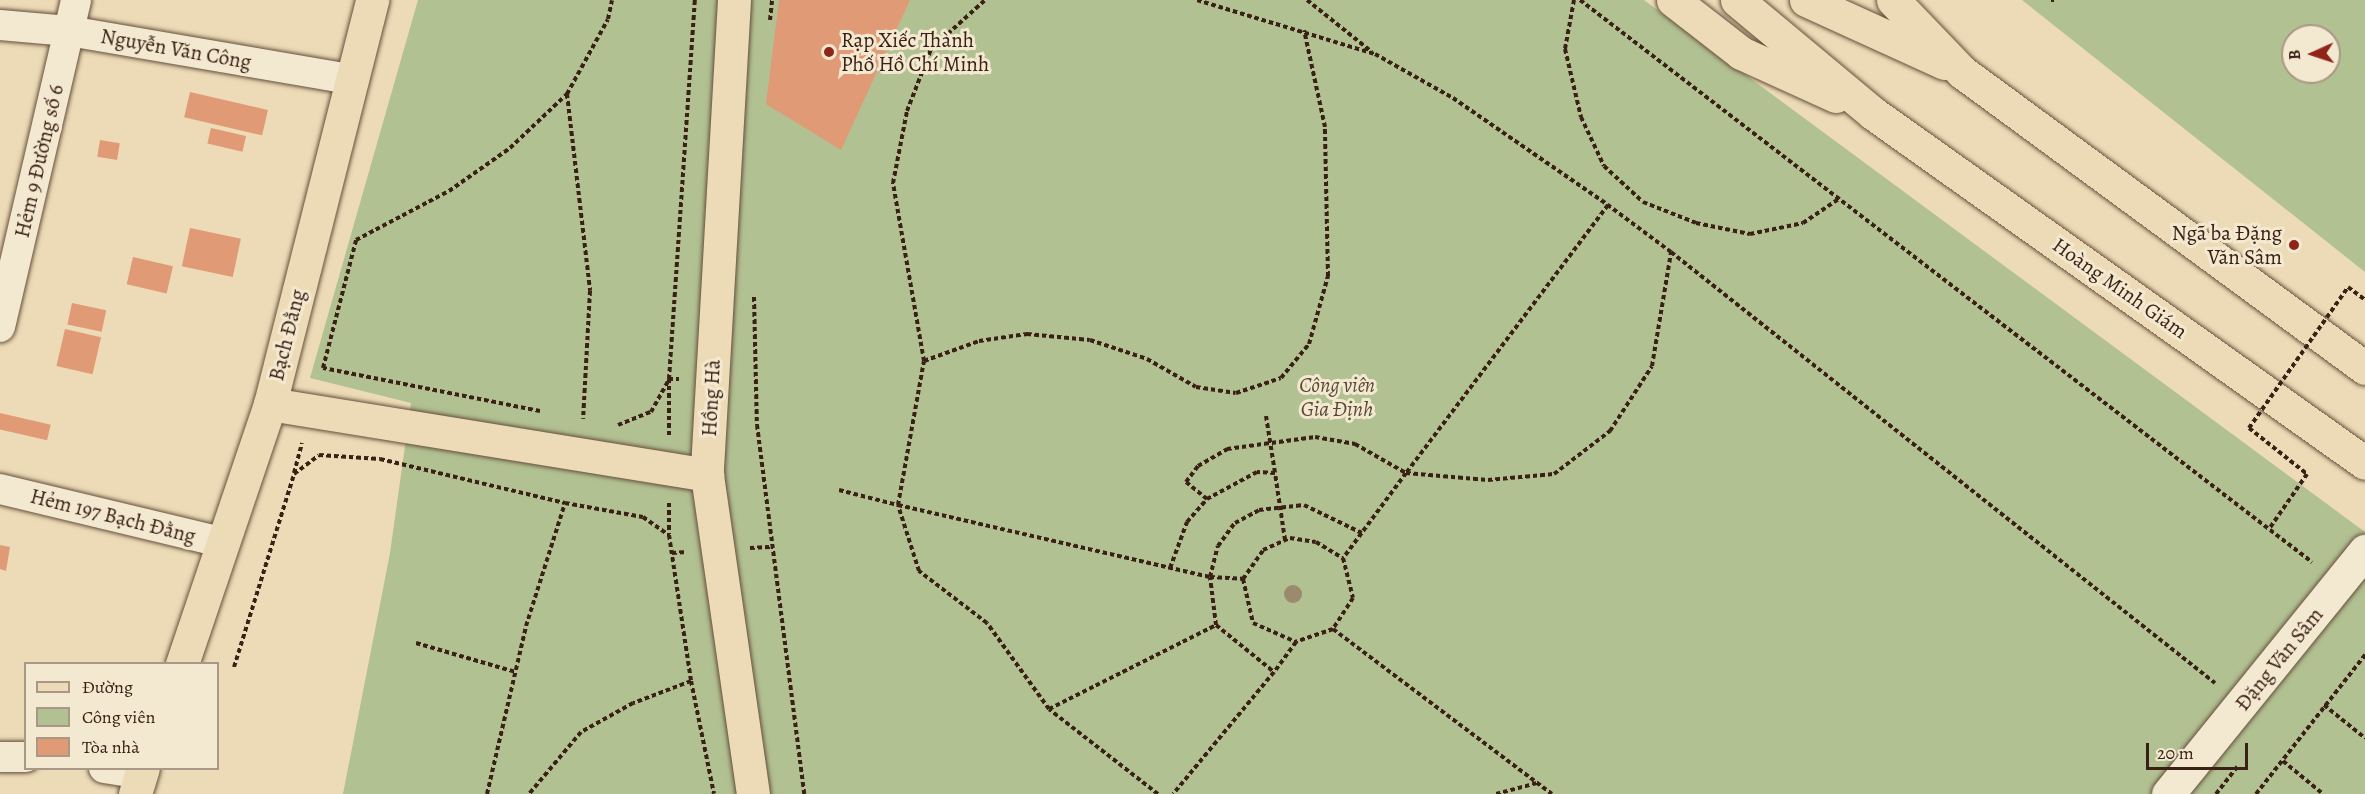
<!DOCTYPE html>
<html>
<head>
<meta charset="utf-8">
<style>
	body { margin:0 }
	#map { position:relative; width:2365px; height:794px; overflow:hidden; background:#ecdbb6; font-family:Alegreya,serif }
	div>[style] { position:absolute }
	.green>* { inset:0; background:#b2c192 }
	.building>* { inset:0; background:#e09a76; transform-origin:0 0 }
	.path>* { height:4px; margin-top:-2px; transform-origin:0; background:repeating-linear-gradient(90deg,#3a2015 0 4.5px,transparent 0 7.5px) }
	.roads { filter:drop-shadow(0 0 2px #664f3d) drop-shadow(0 0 2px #664f3d) }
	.minor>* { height:30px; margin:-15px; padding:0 15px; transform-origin:15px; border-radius:15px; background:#f3e8d0 }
	.tertiary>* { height:33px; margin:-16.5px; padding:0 16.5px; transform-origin:16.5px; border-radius:16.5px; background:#f3e8d0 }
	.primary>* { height:33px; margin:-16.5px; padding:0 16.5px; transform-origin:16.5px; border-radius:16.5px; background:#ecdbb6 }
	.path-bridge>* { height:4px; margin-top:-2px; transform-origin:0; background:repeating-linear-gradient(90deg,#3a2015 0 4.5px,transparent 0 7.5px) }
	.trees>* { width:18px; height:18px; margin:-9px; border-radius:50%; background:#9b8a6e }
	.dots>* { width:16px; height:16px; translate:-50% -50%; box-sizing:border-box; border:3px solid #f3e8d0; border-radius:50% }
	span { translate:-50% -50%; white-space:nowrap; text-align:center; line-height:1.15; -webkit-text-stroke:6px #f3e8d0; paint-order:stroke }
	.poi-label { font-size:21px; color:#3a2015 }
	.left { translate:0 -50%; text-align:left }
	.right { translate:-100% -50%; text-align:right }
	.street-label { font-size:21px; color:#3a2015 }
	.park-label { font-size:21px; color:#584834; font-style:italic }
	.legend { position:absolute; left:24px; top:662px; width:195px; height:108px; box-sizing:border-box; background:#f3e8d0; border:2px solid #a99885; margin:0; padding:8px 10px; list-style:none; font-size:18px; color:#3a2015 }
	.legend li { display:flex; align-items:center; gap:12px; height:30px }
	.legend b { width:30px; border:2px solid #a99885 }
	.north { position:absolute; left:2281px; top:24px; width:60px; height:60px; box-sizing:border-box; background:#f3e8d0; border:2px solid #a99885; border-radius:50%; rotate:267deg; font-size:16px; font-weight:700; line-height:24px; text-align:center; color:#3a2015 }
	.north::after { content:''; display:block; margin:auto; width:21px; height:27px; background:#8f2418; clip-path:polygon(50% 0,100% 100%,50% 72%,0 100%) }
	.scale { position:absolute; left:2146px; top:743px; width:102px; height:27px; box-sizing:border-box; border:3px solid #3a2015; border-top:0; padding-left:8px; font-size:18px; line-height:21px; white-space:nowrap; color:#3a2015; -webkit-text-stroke:4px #f3e8d0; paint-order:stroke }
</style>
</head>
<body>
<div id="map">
	<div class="green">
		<div style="clip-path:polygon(418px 0,1644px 0,2365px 532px,2365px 794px,343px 794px,390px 553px,411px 403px,310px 378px)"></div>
		<div style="clip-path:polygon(evenodd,2022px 0,2365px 0,2365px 272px,2022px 0,2293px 36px,2329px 36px,2329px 72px,2293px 72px,2293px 36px)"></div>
	</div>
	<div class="building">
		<div style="clip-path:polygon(779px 0,910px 0,841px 150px,766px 104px)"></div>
		<div style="left:190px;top:92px;width:80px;height:26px;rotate:13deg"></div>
		<div style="left:211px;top:128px;width:36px;height:16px;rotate:13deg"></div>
		<div style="left:100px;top:140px;width:20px;height:17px;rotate:9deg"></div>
		<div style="left:190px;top:228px;width:52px;height:39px;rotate:12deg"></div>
		<div style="left:133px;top:257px;width:41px;height:28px;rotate:13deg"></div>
		<div style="left:72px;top:303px;width:35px;height:22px;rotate:12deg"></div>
		<div style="left:65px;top:329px;width:37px;height:38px;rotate:13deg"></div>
		<div style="left:0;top:413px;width:52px;height:16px;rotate:13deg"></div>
		<div style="clip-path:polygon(0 545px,10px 547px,6px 571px,0 569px)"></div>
	</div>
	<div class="path">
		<div style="left:1197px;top:0;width:186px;rotate:16.9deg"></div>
		<div style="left:1375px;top:54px;width:90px;rotate:29.4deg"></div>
		<div style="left:1453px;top:98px;width:188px;rotate:34.6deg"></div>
		<div style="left:1307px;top:0;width:83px;rotate:38.7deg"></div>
		<div style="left:1574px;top:0;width:50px;rotate:100.4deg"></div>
		<div style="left:1565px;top:49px;width:70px;rotate:76.8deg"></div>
		<div style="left:1581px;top:117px;width:54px;rotate:64.9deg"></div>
		<div style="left:1604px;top:166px;width:53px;rotate:42.7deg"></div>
		<div style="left:1643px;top:202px;width:57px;rotate:21.6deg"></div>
		<div style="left:1696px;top:223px;width:55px;rotate:11.5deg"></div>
		<div style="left:1750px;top:234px;width:54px;rotate:-11.7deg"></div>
		<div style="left:1803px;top:223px;width:45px;rotate:-34deg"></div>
		<div style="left:1580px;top:0;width:923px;rotate:37.52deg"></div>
		<div style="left:2051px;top:0;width:3px"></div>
		<div style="left:770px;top:20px;width:20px;rotate:-84deg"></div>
		<div style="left:567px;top:94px;width:198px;rotate:83.3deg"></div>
		<div style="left:590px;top:291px;width:128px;rotate:93.1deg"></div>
		<div style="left:1671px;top:252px;width:694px;rotate:38.39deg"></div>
		<div style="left:2348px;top:287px;width:21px;rotate:37deg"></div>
		<div style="left:754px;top:297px;width:128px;rotate:88.7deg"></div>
		<div style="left:757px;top:425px;width:372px;rotate:82.7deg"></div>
		<div style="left:924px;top:361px;width:59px;rotate:-20deg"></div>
		<div style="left:979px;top:341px;width:49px;rotate:-8.3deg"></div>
		<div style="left:1027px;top:334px;width:63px;rotate:5.4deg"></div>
		<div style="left:1090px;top:340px;width:60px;rotate:18.4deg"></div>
		<div style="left:1147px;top:359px;width:56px;rotate:29.7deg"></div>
		<div style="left:1196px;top:387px;width:40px;rotate:8.5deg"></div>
		<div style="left:1236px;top:393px;width:47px;rotate:-18.4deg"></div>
		<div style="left:1281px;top:378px;width:44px;rotate:-50.5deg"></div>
		<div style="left:1309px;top:344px;width:71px;rotate:-74.4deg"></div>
		<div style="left:1328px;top:276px;width:149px;rotate:-91.2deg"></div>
		<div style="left:1325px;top:127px;width:99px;rotate:-102.2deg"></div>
		<div style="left:540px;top:411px;width:221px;rotate:-168.8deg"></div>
		<div style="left:323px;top:368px;width:132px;rotate:-75.5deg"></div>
		<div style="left:356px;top:240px;width:105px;rotate:-27.8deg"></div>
		<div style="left:449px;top:191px;width:75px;rotate:-35.2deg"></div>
		<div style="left:510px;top:148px;width:79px;rotate:-43.5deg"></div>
		<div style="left:567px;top:94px;width:85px;rotate:-61.3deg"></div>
		<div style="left:608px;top:19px;width:19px;rotate:-78deg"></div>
		<div style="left:1266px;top:416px;width:58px;rotate:81deg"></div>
		<div style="left:618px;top:425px;width:35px;rotate:-22deg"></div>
		<div style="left:651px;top:412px;width:38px;rotate:-61deg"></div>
		<div style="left:669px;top:379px;width:380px;rotate:-86.1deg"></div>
		<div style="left:2249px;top:428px;width:74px;rotate:38.4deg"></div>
		<div style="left:2307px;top:474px;width:67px;rotate:124.6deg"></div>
		<div style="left:669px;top:435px;width:56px;rotate:-90deg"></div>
		<div style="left:669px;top:379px;width:10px"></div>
		<div style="left:294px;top:473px;width:31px;rotate:-75deg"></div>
		<div style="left:839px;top:490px;width:61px;rotate:14.3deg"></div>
		<div style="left:898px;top:505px;width:146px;rotate:-79.8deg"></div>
		<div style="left:924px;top:361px;width:181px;rotate:-99.9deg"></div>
		<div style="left:893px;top:183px;width:73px;rotate:-79deg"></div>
		<div style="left:907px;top:111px;width:66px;rotate:-68.8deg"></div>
		<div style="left:931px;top:49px;width:73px;rotate:-42.2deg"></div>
		<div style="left:669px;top:503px;width:31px;rotate:90deg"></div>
		<div style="left:1285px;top:540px;width:68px;rotate:-98.5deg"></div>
		<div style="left:1275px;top:473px;width:18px;rotate:-177deg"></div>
		<div style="left:1257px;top:472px;width:57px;rotate:151.6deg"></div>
		<div style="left:1207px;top:499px;width:27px;rotate:-141deg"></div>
		<div style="left:1186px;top:482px;width:20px;rotate:-53deg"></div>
		<div style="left:1198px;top:466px;width:34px;rotate:-30deg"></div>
		<div style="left:1227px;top:449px;width:89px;rotate:-7.8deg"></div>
		<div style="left:1315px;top:437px;width:41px;rotate:9.9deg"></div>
		<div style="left:1355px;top:444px;width:59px;rotate:29.6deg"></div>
		<div style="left:1406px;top:473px;width:82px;rotate:4.9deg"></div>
		<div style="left:1488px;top:480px;width:66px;rotate:-5.2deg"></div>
		<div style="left:1554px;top:474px;width:71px;rotate:-37.5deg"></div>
		<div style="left:1610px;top:431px;width:77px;rotate:-57.1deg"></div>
		<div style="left:1652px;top:366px;width:116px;rotate:-80.5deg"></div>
		<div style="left:1671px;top:252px;width:79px;rotate:-143.3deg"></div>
		<div style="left:1608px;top:205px;width:336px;rotate:127deg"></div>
		<div style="left:1406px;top:473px;width:106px;rotate:126.5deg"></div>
		<div style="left:750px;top:548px;width:21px;rotate:-3deg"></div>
		<div style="left:672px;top:553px;width:14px;rotate:-4deg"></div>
		<div style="left:1170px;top:568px;width:49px;rotate:-69.7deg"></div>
		<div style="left:1187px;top:522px;width:30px;rotate:-49deg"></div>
		<div style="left:1243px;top:579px;width:45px;rotate:77.2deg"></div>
		<div style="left:1253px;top:623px;width:47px;rotate:23.8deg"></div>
		<div style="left:1216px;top:625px;width:48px;rotate:-97.1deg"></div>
		<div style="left:1210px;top:577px;width:33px;rotate:3deg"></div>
		<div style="left:1243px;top:579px;width:35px;rotate:-55deg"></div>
		<div style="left:1263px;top:550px;width:30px;rotate:-24deg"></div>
		<div style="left:1290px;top:538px;width:26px;rotate:9deg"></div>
		<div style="left:1316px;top:542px;width:31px;rotate:31deg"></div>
		<div style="left:1343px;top:558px;width:41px;rotate:76deg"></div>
		<div style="left:1353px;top:598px;width:37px;rotate:123deg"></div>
		<div style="left:1333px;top:629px;width:39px;rotate:161deg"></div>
		<div style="left:1296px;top:642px;width:37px;rotate:126deg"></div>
		<div style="left:1333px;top:629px;width:274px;rotate:37deg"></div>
		<div style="left:416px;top:643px;width:104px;rotate:16.2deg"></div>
		<div style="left:234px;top:667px;width:202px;rotate:-72.7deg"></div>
		<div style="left:294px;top:474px;width:31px;rotate:-37deg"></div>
		<div style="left:319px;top:455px;width:61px;rotate:3.8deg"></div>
		<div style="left:380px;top:459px;width:190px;rotate:13.4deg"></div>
		<div style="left:691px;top:681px;width:115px;rotate:78.5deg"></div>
		<div style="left:2324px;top:705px;width:53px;rotate:38.8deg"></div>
		<div style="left:1049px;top:709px;width:187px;rotate:-26.7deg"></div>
		<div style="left:1216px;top:625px;width:75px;rotate:39deg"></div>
		<div style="left:1274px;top:672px;width:158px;rotate:129.6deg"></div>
		<div style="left:2283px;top:761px;width:52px;rotate:39.5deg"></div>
		<div style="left:487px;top:794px;width:172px;rotate:-76.9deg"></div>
		<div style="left:526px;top:626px;width:129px;rotate:-72.4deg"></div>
		<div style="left:565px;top:503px;width:79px;rotate:10.2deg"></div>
		<div style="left:643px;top:517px;width:32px;rotate:35deg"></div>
		<div style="left:669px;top:535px;width:148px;rotate:81.4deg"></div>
		<div style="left:691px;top:681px;width:62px;rotate:159.2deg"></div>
		<div style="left:633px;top:703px;width:60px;rotate:150.9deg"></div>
		<div style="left:581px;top:732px;width:81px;rotate:130deg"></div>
		<div style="left:1158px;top:794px;width:138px;rotate:-142.1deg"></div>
		<div style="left:1049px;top:709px;width:106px;rotate:-125.8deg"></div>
		<div style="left:987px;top:623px;width:86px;rotate:-142.6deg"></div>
		<div style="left:919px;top:571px;width:69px;rotate:-107.7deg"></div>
		<div style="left:898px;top:505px;width:320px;rotate:13deg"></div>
		<div style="left:1210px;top:577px;width:32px;rotate:-76deg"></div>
		<div style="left:1218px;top:546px;width:29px;rotate:-54deg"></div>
		<div style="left:1235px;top:523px;width:27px;rotate:-28deg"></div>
		<div style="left:1259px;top:510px;width:45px;rotate:-6.3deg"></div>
		<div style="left:1304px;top:505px;width:64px;rotate:25.8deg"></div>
		<div style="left:1496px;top:794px;width:42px;rotate:-15deg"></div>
		<div style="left:2216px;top:794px;width:37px;rotate:-52deg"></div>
		<div style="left:2256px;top:794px;width:177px;rotate:-51.9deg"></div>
	</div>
	<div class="roads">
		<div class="minor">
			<div style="left:0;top:25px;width:69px;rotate:5deg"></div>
			<div style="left:69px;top:31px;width:286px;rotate:9.7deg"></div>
			<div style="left:0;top:327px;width:336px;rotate:-76.9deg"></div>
			<div style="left:0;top:489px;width:231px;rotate:13.5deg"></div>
			<div style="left:0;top:757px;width:26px"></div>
			<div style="left:104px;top:768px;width:37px;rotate:9deg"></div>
		</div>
		<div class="tertiary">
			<div style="left:2168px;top:794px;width:313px;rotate:-51deg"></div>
		</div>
		<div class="primary">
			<div style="left:734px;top:0;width:476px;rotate:93.3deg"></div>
			<div style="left:707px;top:475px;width:322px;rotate:81.8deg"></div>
			<div style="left:1673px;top:0;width:86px;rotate:37.9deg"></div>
			<div style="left:1741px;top:53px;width:104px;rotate:24.4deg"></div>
			<div style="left:1737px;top:0;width:178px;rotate:39.8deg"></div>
			<div style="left:1874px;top:114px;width:602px;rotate:35.4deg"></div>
			<div style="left:1806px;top:0;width:152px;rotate:24.5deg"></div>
			<div style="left:1893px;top:0;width:100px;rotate:46.2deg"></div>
			<div style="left:1962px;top:72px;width:500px;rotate:36.3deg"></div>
			<div style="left:270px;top:404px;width:443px;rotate:9.2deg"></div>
			<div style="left:182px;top:664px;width:274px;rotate:-71.3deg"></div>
			<div style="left:270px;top:404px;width:417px;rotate:-75.8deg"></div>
			<div style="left:135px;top:794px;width:27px;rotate:-73deg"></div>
		</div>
	</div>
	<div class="path-bridge">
		<div style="left:2249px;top:428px;width:172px;rotate:-54.9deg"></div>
	</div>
	<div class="trees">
		<div style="left:1293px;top:594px"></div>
	</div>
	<div class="dots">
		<div style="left:829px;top:52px;background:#8f2418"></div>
		<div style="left:2294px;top:245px;background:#8f2418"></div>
	</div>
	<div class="poi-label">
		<span class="left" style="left:841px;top:52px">Rạp Xiếc Thành<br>Phố Hồ Chí Minh</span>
		<span class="right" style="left:2282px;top:245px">Ngã ba Đặng<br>Văn Sâm</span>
	</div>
	<div class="street-label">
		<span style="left:176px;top:49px;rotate:10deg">Nguyễn Văn Công</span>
		<span style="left:39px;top:161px;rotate:-77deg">Hẻm 9 Đường số 6</span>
		<span style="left:2120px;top:288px;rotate:35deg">Hoàng Minh Giám</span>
		<span style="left:287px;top:335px;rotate:-76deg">Bạch Đằng</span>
		<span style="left:711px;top:398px;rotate:-87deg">Hồng Hà</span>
		<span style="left:113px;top:516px;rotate:14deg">Hẻm 197 Bạch Đằng</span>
		<span style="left:2279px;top:659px;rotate:-51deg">Đặng Văn Sâm</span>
	</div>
	<div class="park-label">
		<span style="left:1337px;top:397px">Công viên<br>Gia Định</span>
	</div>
	<ul class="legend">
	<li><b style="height:8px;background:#ecdbb6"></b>Đường</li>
	<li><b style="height:16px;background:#b2c192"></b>Công viên</li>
	<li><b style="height:16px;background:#e09a76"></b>Tòa nhà</li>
	</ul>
	<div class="north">B</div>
	<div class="scale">20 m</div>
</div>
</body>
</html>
